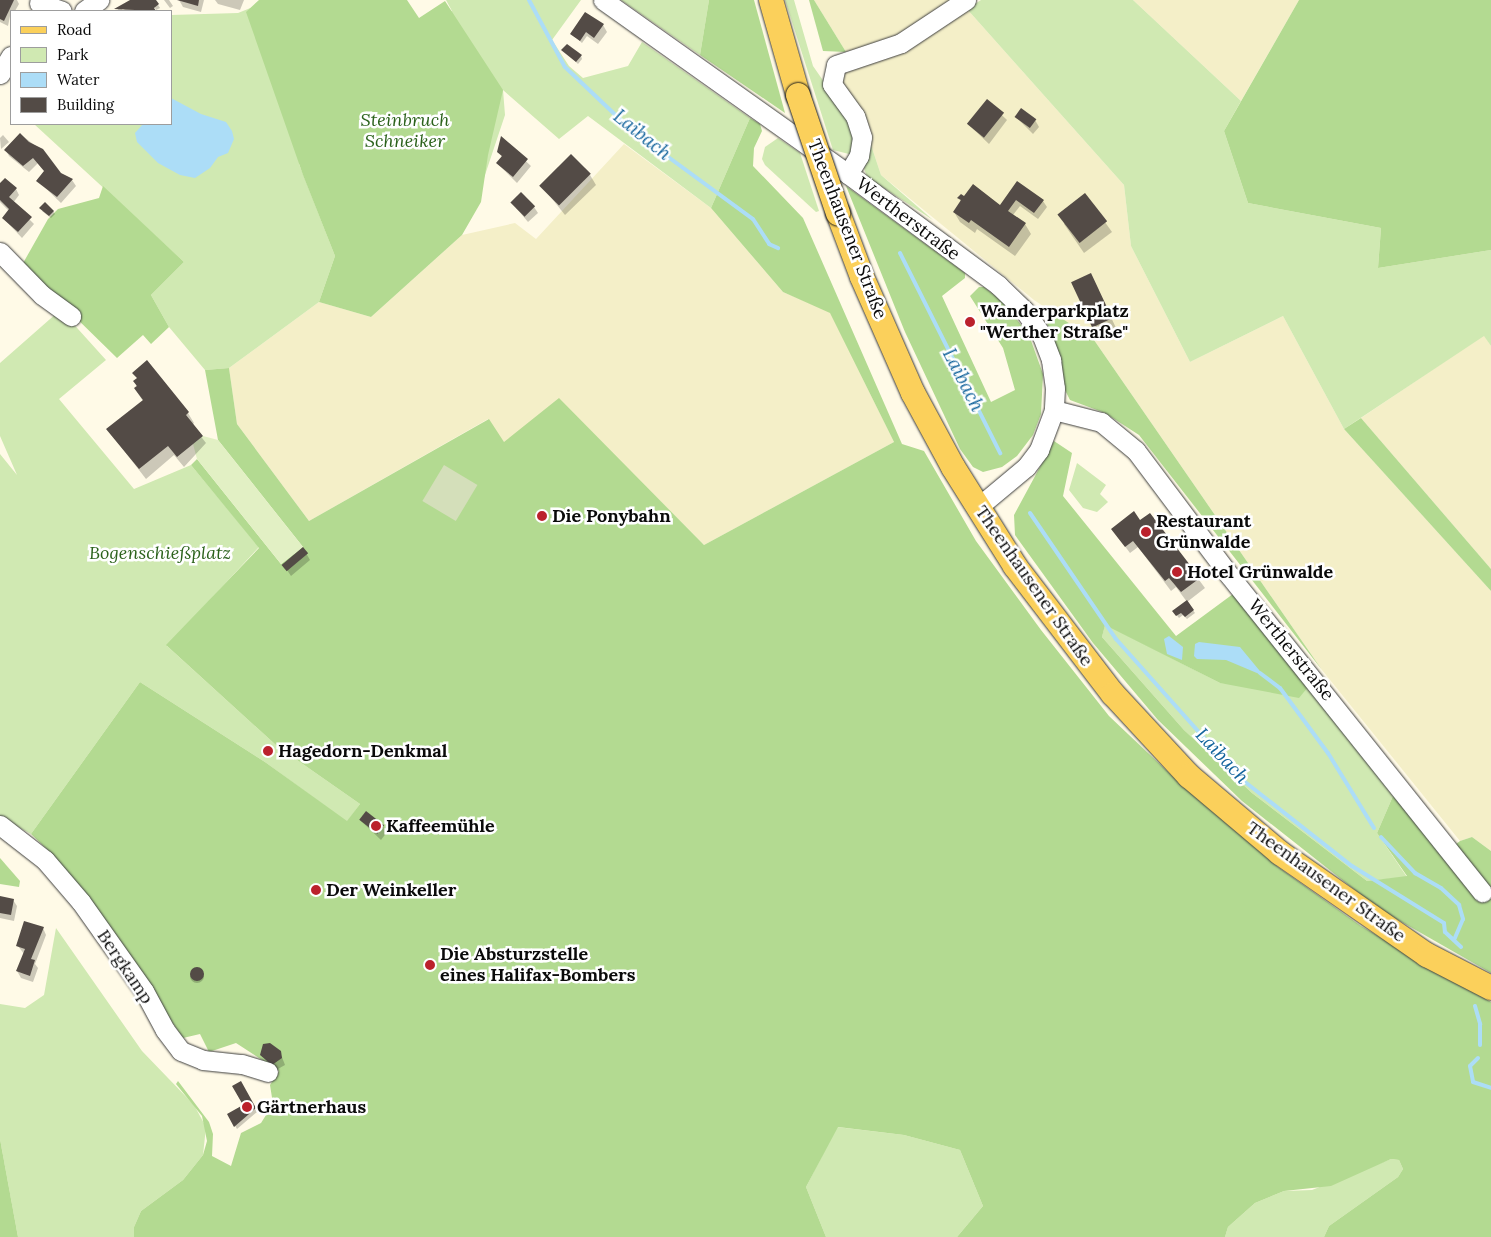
<!DOCTYPE html>
<html>
<head>
<meta charset="utf-8">
<style>
	body { margin:0 }
	#map { position:relative; width:1491px; height:1237px; overflow:hidden; background:#fffae7; font-family:Lora,serif }
	div>[style] { position:absolute }
	.farmland>* { inset:0; background:#f4efc8 }
	.green>* { inset:0; background:#d0e9b2 }
	.forest>* { inset:0; background:#b3da91 }
	.cemetery>* { inset:0; background:#d4dfba; transform-origin:0 0 }
	.pitch>* { inset:0; background:#e2f0c4 }
	.water>* { inset:0; background:#acddf7 }
	.shadow>* { inset:0; background:#0003 }
	.round { border-radius:50% }
	.stream>* { height:4px; margin:-2px; padding:0 2px; transform-origin:2px; border-radius:2px; background:#acddf7 }
	.building>* { inset:0; background:#534b46; transform-origin:0 0 }
	.roads { filter:drop-shadow(0 0 1px #3d3d3d) drop-shadow(0 0 1px #3d3d3d) }
	.minor>* { height:19px; margin:-9.5px; padding:0 9.5px; transform-origin:9.5px; border-radius:9.5px; background:#fff }
	.major>* { height:24px; margin:-12px; padding:0 12px; transform-origin:12px; border-radius:12px; background:#fbd05b }
	.bridges { filter:drop-shadow(0 0 1px #1b1b1b) drop-shadow(0 0 1px #1b1b1b) }
	.major-bridge>* { height:24px; margin:-12px; padding:0 12px; transform-origin:12px; border-radius:12px; background:#fbd05b }
	.dots>* { width:14px; height:14px; translate:-50% -50%; box-sizing:border-box; border:2px solid #fff; border-radius:50% }
	span { translate:-50% -50%; white-space:nowrap; text-align:center; line-height:1.15; -webkit-text-stroke:5px #fff; paint-order:stroke }
	.park-label { font-size:18px; color:#2b621b; font-style:italic }
	.street-label { font-size:18px; color:#0a0a0a }
	.poi-label { font-size:18px; color:#0a0a0a; font-weight:700 }
	.left { translate:0 -50%; text-align:left }
	.water-label { font-size:19px; color:#13649c; font-style:italic }
	.legend { position:absolute; left:10px; top:10px; width:162px; height:115px; box-sizing:border-box; background:#fff; border:1px solid #9d9d9d; margin:0; padding:6px 9px; list-style:none; font-size:15px; color:#0a0a0a }
	.legend li { display:flex; align-items:center; gap:10px; height:25px }
	.legend b { width:25px; border:1px solid #9d9d9d }
</style>
</head>
<body>
<div id="map">
	<div class="farmland">
		<div style="clip-path:polygon(814px 0,958px 0,893px 42px,846px 52px)"></div>
		<div style="clip-path:polygon(1133px 0,1299px 0,1241px 101px)"></div>
		<div style="clip-path:polygon(967px 9px,1124px 185px,1131px 246px,1190px 362px,1283px 316px,1344px 429px,1491px 591px,1491px 851px,1472px 837px,1460px 841px,1322px 670px,1094px 340px,1034px 300px,881px 175px,870px 142px,841px 86px,844px 70px)"></div>
		<div style="clip-path:polygon(624px 144px,711px 208px,783px 292px,830px 312px,894px 442px,704px 545px,559px 399px,504px 443px,488px 419px,309px 521px,237px 424px,229px 368px,319px 302px,371px 317px,462px 235px,515px 223px,536px 239px)"></div>
		<div style="clip-path:polygon(1484px 335px,1491px 346px,1491px 569px,1361px 418px)"></div>
	</div>
	<div class="green">
		<div style="clip-path:polygon(270px 0,413px 39px,452px 11px,446px 0,581px 0,552px 40px,569px 66px,583px 78px,628px 66px,642px 42px,750px 118px,711px 208px,588px 116px,559px 139px,503px 90px,505px 115px,479px 193px,299px 164px,335px 256px,319px 302px,229px 368px,205px 370px,169px 327px,151px 295px,184px 262px,34px 124px,171px 124px,171px 15px,238px 13px)"></div>
		<div style="clip-path:polygon(621px 0,709px 0,700px 55px)"></div>
		<div style="clip-path:polygon(785px 0,794px 0,813px 66px,856px 128px,854px 151px,849px 154px,833px 150px)"></div>
		<div style="clip-path:polygon(981px 0,1133px 0,1241px 101px,1224px 131px,1248px 203px,1381px 228px,1378px 268px,1491px 250px,1491px 346px,1484px 336px,1344px 429px,1283px 316px,1190px 362px,1131px 246px,1124px 185px,967px 9px)"></div>
		<div style="clip-path:polygon(778px 138px,800px 153px,819px 211px,816px 212px,765px 165px,762px 159px,765px 147px)"></div>
		<div style="clip-path:polygon(870px 142px,881px 175px,933px 220px,867px 177px,864px 168px)"></div>
		<div style="clip-path:polygon(58px 312px,69px 319px,106px 360px,59px 399px,134px 489px,191px 465px,259px 547px,167px 646px,277px 746px,360px 804px,347px 822px,265px 762px,140px 682px,31px 834px,0 817px,0 454px,17px 475px,0 436px,0 363px)"></div>
		<div style="clip-path:polygon(1077px 463px,1106px 485px,1100px 494px,1108px 502px,1097px 512px,1083px 508px,1069px 490px)"></div>
		<div style="clip-path:polygon(1105px 624px,1220px 683px,1308px 687px,1393px 796px,1377px 833px,1407px 877px,1367px 881px,1252px 793px,1184px 730px,1102px 637px)"></div>
		<div style="clip-path:polygon(56px 928px,142px 1051px,194px 1105px,206px 1127px,203px 1155px,183px 1180px,141px 1211px,134px 1227px,134px 1237px,18px 1237px,0 1139px,0 1004px,25px 1008px,44px 995px)"></div>
		<div style="clip-path:polygon(837px 1127px,904px 1135px,960px 1150px,983px 1206px,957px 1237px,826px 1237px,806px 1187px)"></div>
		<div style="clip-path:polygon(1391px 1159px,1399px 1160px,1403px 1169px,1398px 1177px,1329px 1226px,1324px 1237px,1225px 1237px,1228px 1227px,1255px 1203px,1284px 1191px,1312px 1190px)"></div>
	</div>
	<div class="forest">
		<div style="clip-path:polygon(259px 0,407px 0,419px 18px,445px 1px,503px 90px,488px 155px,481px 202px,462px 235px,371px 317px,319px 302px,335px 256px,303px 175px,246px 12px)"></div>
		<div style="clip-path:polygon(709px 0,754px 0,785px 113px,700px 55px)"></div>
		<div style="clip-path:polygon(809px 0,814px 0,846px 52px,823px 51px)"></div>
		<div style="clip-path:polygon(1299px 0,1491px 0,1491px 250px,1378px 268px,1381px 228px,1248px 203px,1224px 131px)"></div>
		<div style="clip-path:polygon(750px 118px,760px 124px,762px 131px,754px 148px,753px 166px,803px 218px,902px 444px,924px 451px,976px 541px,1041px 630px,1109px 716px,1185px 788px,1278px 867px,1361px 926px,1491px 1002px,1491px 1237px,1324px 1237px,1329px 1226px,1398px 1177px,1403px 1169px,1399px 1160px,1391px 1159px,1331px 1186px,1284px 1191px,1255px 1203px,1228px 1227px,1225px 1237px,957px 1237px,983px 1206px,960px 1150px,904px 1135px,838px 1127px,806px 1187px,826px 1237px,134px 1237px,134px 1227px,141px 1211px,183px 1180px,203px 1155px,207px 1141px,202px 1116px,176px 1084px,178px 1081px,209px 1122px,213px 1134px,212px 1156px,231px 1166px,241px 1133px,261px 1123px,273px 1104px,270px 1085px,279px 1071px,236px 1043px,209px 1052px,200px 1034px,183px 1038px,87px 899px,51px 853px,31px 834px,140px 682px,265px 762px,347px 821px,360px 804px,277px 746px,166px 645px,259px 548px,191px 465px,197px 459px,281px 564px,303px 547px,218px 440px,205px 370px,229px 368px,237px 424px,309px 521px,489px 419px,504px 442px,559px 398px,704px 545px,894px 442px,830px 313px,783px 292px,711px 208px)"></div>
		<div style="clip-path:polygon(103px 186px,184px 262px,151px 295px,169px 327px,151px 344px,143px 335px,117px 358px,22px 265px,48px 219px,58px 209px,99px 198px)"></div>
		<div style="clip-path:polygon(846px 186px,965px 273px,965px 278px,942px 296px,991px 402px,1015px 390px,1003px 348px,970px 296px,979px 287px,984px 287px,1003px 302px,1029px 335px,1043px 374px,1041px 414px,1033px 435px,1017px 456px,1002px 467px,983px 472px,973px 467px,960px 449px,905px 332px)"></div>
		<div style="clip-path:polygon(1045px 307px,1094px 340px,1322px 670px,1139px 435px,1105px 413px,1070px 400px,1064px 388px,1058px 351px,1048px 328px)"></div>
		<div style="clip-path:polygon(1361px 418px,1491px 569px,1491px 591px,1344px 429px)"></div>
		<div style="clip-path:polygon(1054px 441px,1072px 453px,1063px 496px,1176px 636px,1233px 594px,1308px 687px,1299px 698px,1220px 683px,1105px 625px,1102px 637px,1184px 730px,1252px 793px,1367px 881px,1407px 876px,1377px 833px,1393px 796px,1443px 854px,1460px 841px,1472px 837px,1491px 851px,1491px 973px,1379px 909px,1242px 801px,1158px 720px,1093px 643px,1015px 535px,1014px 515px)"></div>
		<div style="clip-path:polygon(0 858px,20px 881px,19px 887px,0 884px)"></div>
		<div style="clip-path:polygon(0 1139px,18px 1237px,0 1237px)"></div>
	</div>
	<div class="cemetery">
		<div style="left:444px;top:465px;width:39px;height:42px;rotate:31deg"></div>
	</div>
	<div class="pitch">
		<div style="clip-path:polygon(203px 436px,218px 440px,303px 547px,281px 564px,197px 459px,193px 444px)"></div>
	</div>
	<div class="water">
		<div style="clip-path:polygon(171px 98px,201px 114px,226px 122px,232px 131px,234px 139px,228px 153px,218px 157px,210px 168px,195px 178px,180px 175px,158px 163px,137px 142px,135px 133px,143px 124px,171px 124px)"></div>
		<div style="clip-path:polygon(1169px 636px,1183px 647px,1182px 660px,1167px 654px,1164px 639px)"></div>
		<div style="clip-path:polygon(1199px 642px,1240px 647px,1264px 676px,1226px 660px,1197px 659px,1194px 656px,1195px 644px)"></div>
	</div>
	<div class="shadow">
		<div style="clip-path:polygon(0 0,17px 0,19px 4px,15px 11px,11px 11px,8px 26px,0 22px)"></div>
		<div style="clip-path:polygon(132px 0,155px 0,160px 8px,156px 10px,152px 2px,155px 11px,125px 11px,123px 6px)"></div>
		<div style="clip-path:polygon(164px 0,169px 0,173px 6px,170px 8px)"></div>
		<div style="clip-path:polygon(179px 0,204px 0,201px 12px,183px 7px)"></div>
		<div style="clip-path:polygon(215px 0,244px 0,240px 10px,218px 4px)"></div>
		<div style="clip-path:polygon(120px 6px,123px 11px,117px 11px)"></div>
		<div style="clip-path:polygon(603px 25px,607px 32px,598px 44px,587px 36px,582px 43px,572px 34px)"></div>
		<div style="clip-path:polygon(563px 50px,581px 56px,582px 59px,578px 64px)"></div>
		<div style="clip-path:polygon(987px 101px,1007px 120px,989px 144px,969px 125px)"></div>
		<div style="clip-path:polygon(1016px 117px,1035px 120px,1039px 127px,1033px 134px)"></div>
		<div style="clip-path:polygon(20px 134px,41px 150px,60px 174px,72px 180px,76px 186px,61px 203px,37px 180px,45px 171px,38px 163px,29px 172px,9px 156px,5px 149px)"></div>
		<div style="clip-path:polygon(3px 135px,9px 142px,1px 149px,0 138px)"></div>
		<div style="clip-path:polygon(502px 139px,531px 166px,517px 183px,497px 163px,502px 157px,498px 152px)"></div>
		<div style="clip-path:polygon(590px 175px,596px 185px,565px 215px,541px 185px)"></div>
		<div style="clip-path:polygon(1017px 183px,1043px 201px,1047px 207px,1038px 219px,1020px 206px,1013px 215px,1025px 224px,1031px 234px,1015px 256px,977px 229px,975px 233px,960px 222px,954px 212px,961px 202px,959px 198px,1001px 206px)"></div>
		<div style="clip-path:polygon(0 185px,16px 189px,19px 195px,13px 203px,34px 224px,22px 238px,3px 218px,9px 211px,0 202px)"></div>
		<div style="clip-path:polygon(1085px 194px,1112px 232px,1084px 253px,1064px 224px)"></div>
		<div style="clip-path:polygon(512px 203px,534px 207px,538px 213px,528px 222px)"></div>
		<div style="clip-path:polygon(42px 211px,53px 211px,55px 214px,51px 218px)"></div>
		<div style="clip-path:polygon(1096px 285px,1116px 328px,1099px 336px,1093px 326px)"></div>
		<div style="clip-path:polygon(147px 362px,188px 413px,194px 423px,192px 425px,206px 443px,184px 467px,174px 455px,146px 479px,108px 430px,143px 401px,135px 389px,138px 379px,134px 373px)"></div>
		<div style="clip-path:polygon(1133px 513px,1140px 522px,1150px 514px,1205px 588px,1187px 602px,1195px 613px,1187px 619px,1183px 615px,1179px 618px,1174px 612px,1187px 602px,1176px 587px,1171px 591px,1138px 547px,1130px 553px,1112px 529px)"></div>
		<div style="clip-path:polygon(306px 553px,310px 560px,291px 576px,283px 564px)"></div>
		<div style="clip-path:polygon(360px 820px,383px 826px,387px 832px,381px 840px)"></div>
		<div style="clip-path:polygon(0 897px,13px 900px,17px 906px,14px 921px,0 918px)"></div>
		<div style="clip-path:polygon(43px 928px,46px 935px,35px 964px,38px 968px,33px 982px,21px 978px,17px 971px,24px 954px,18px 946px)"></div>
		<div class="round" style="left:190px;top:969px;width:14px;height:14px"></div>
		<div style="clip-path:polygon(280px 1052px,285px 1065px,276px 1070px,261px 1055px)"></div>
		<div style="clip-path:polygon(240px 1083px,257px 1112px,237px 1129px,228px 1114px,244px 1105px)"></div>
	</div>
	<div class="stream">
		<div style="left:529px;top:0;width:76px;rotate:61.8deg"></div>
		<div style="left:565px;top:67px;width:90px;rotate:43.6deg"></div>
		<div style="left:630px;top:129px;width:152px;rotate:36.2deg"></div>
		<div style="left:753px;top:219px;width:30px;rotate:57deg"></div>
		<div style="left:769px;top:244px;width:10px;rotate:24deg"></div>
		<div style="left:900px;top:253px;width:224px;rotate:63.4deg"></div>
		<div style="left:1030px;top:513px;width:153px;rotate:55.7deg"></div>
		<div style="left:1116px;top:639px;width:186px;rotate:48.3deg"></div>
		<div style="left:1240px;top:778px;width:142px;rotate:38.2deg"></div>
		<div style="left:1352px;top:866px;width:108px;rotate:31.8deg"></div>
		<div style="left:1444px;top:923px;width:9px;rotate:84deg"></div>
		<div style="left:1445px;top:932px;width:22px;rotate:43deg"></div>
		<div style="left:1260px;top:673px;width:25px;rotate:37deg"></div>
		<div style="left:1280px;top:688px;width:81px;rotate:53.6deg"></div>
		<div style="left:1328px;top:753px;width:88px;rotate:58.5deg"></div>
		<div style="left:1381px;top:837px;width:50px;rotate:46.6deg"></div>
		<div style="left:1415px;top:873px;width:30px;rotate:30deg"></div>
		<div style="left:1441px;top:888px;width:25px;rotate:43deg"></div>
		<div style="left:1459px;top:905px;width:15px;rotate:74deg"></div>
		<div style="left:1463px;top:919px;width:21px;rotate:113deg"></div>
		<div style="left:1475px;top:1006px;width:19px;rotate:74deg"></div>
		<div style="left:1480px;top:1024px;width:21px;rotate:90deg"></div>
		<div style="left:1478px;top:1058px;width:11px;rotate:135deg"></div>
		<div style="left:1470px;top:1066px;width:16px;rotate:79deg"></div>
		<div style="left:1473px;top:1082px;width:19px;rotate:18deg"></div>
	</div>
	<div class="building">
		<div style="clip-path:polygon(0 0,14px 0,4px 21px,0 19px)"></div>
		<div style="clip-path:polygon(130px 0,156px 0,159px 4px,154px 8px,156px 11px,114px 9px)"></div>
		<div style="clip-path:polygon(177px 0,199px 0,198px 6px)"></div>
		<div style="clip-path:polygon(585px 12px,604px 24px,594px 38px,586px 32px,580px 41px,570px 34px)"></div>
		<div style="clip-path:polygon(567px 44px,582px 55px,576px 62px,561px 50px)"></div>
		<div style="left:987px;top:99px;width:22px;height:32px;rotate:39deg"></div>
		<div style="left:1021px;top:108px;width:19px;height:11px;rotate:36deg"></div>
		<div style="clip-path:polygon(20px 133px,29px 142px,43px 149px,61px 173px,73px 179px,57px 197px,36px 181px,44px 171px,33px 158px,23px 166px,4px 150px)"></div>
		<div style="clip-path:polygon(501px 136px,528px 159px,513px 177px,496px 163px,502px 156px,497px 152px)"></div>
		<div style="left:571px;top:154px;width:28px;height:45px;rotate:45deg"></div>
		<div style="clip-path:polygon(5px 178px,17px 188px,9px 197px,32px 217px,18px 232px,2px 218px,9px 209px,0 200px,0 183px)"></div>
		<div style="clip-path:polygon(1017px 181px,1044px 200px,1034px 213px,1016px 200px,1008px 211px,1026px 223px,1009px 247px,971px 220px,969px 223px,953px 212px,961px 200px,957px 198px,961px 194px,964px 196px,973px 184px,1000px 205px)"></div>
		<div style="left:521px;top:192px;width:20px;height:15px;rotate:45deg"></div>
		<div style="left:1085px;top:193px;width:36px;height:35px;rotate:52deg"></div>
		<div style="clip-path:polygon(45px 202px,54px 211px,49px 216px,39px 208px)"></div>
		<div style="left:1091px;top:273px;width:50px;height:22px;rotate:65deg"></div>
		<div style="clip-path:polygon(147px 360px,189px 412px,186px 415px,203px 436px,177px 457px,168px 446px,139px 469px,106px 429px,143px 400px,134px 388px,137px 386px,133px 381px,137px 378px,132px 373px)"></div>
		<div style="clip-path:polygon(1134px 511px,1140px 520px,1150px 513px,1200px 578px,1181px 592px,1169px 578px,1165px 581px,1133px 541px,1125px 547px,1111px 529px)"></div>
		<div style="left:303px;top:547px;width:8px;height:28px;rotate:50deg"></div>
		<div style="clip-path:polygon(1187px 600px,1194px 610px,1185px 617px,1181px 613px,1176px 616px,1172px 611px)"></div>
		<div style="left:366px;top:811px;width:23px;height:11px;rotate:38deg"></div>
		<div style="clip-path:polygon(0 896px,14px 899px,11px 915px,0 913px)"></div>
		<div style="clip-path:polygon(24px 921px,44px 927px,31px 959px,35px 960px,30px 976px,16px 971px,25px 949px,16px 946px)"></div>
		<div class="round" style="left:190px;top:967px;width:14px;height:14px"></div>
		<div style="clip-path:polygon(270px 1043px,281px 1051px,282px 1058px,272px 1065px,260px 1055px,263px 1044px)"></div>
		<div style="clip-path:polygon(241px 1081px,256px 1108px,234px 1127px,227px 1114px,243px 1105px,232px 1086px)"></div>
	</div>
	<div class="roads">
		<div class="minor">
			<div style="left:603px;top:0;width:301px;rotate:35.4deg"></div>
			<div style="left:848px;top:174px;width:187px;rotate:36.5deg"></div>
			<div style="left:998px;top:285px;width:36px;rotate:44deg"></div>
			<div style="left:1024px;top:310px;width:32px;rotate:55deg"></div>
			<div style="left:1042px;top:336px;width:26px;rotate:69deg"></div>
			<div style="left:1051px;top:360px;width:28px;rotate:82deg"></div>
			<div style="left:1055px;top:388px;width:22px;rotate:93deg"></div>
			<div style="left:1054px;top:410px;width:43px;rotate:110.6deg"></div>
			<div style="left:1039px;top:450px;width:21px;rotate:127deg"></div>
			<div style="left:1026px;top:467px;width:64px;rotate:140.1deg"></div>
			<div style="left:39px;top:3px;width:24px;rotate:19deg"></div>
			<div style="left:84px;top:11px;width:19px;rotate:-36deg"></div>
			<div style="left:0;top:74px;width:21px;rotate:-59deg"></div>
			<div style="left:848px;top:174px;width:21px;rotate:-59deg"></div>
			<div style="left:859px;top:156px;width:19px;rotate:-81deg"></div>
			<div style="left:862px;top:137px;width:22px;rotate:-108deg"></div>
			<div style="left:855px;top:116px;width:39px;rotate:-126deg"></div>
			<div style="left:832px;top:84px;width:19px;rotate:-78deg"></div>
			<div style="left:836px;top:65px;width:69px;rotate:-18.7deg"></div>
			<div style="left:901px;top:43px;width:78px;rotate:-33.5deg"></div>
			<div style="left:0;top:252px;width:60px;rotate:45.7deg"></div>
			<div style="left:42px;top:295px;width:36px;rotate:36deg"></div>
			<div style="left:1054px;top:410px;width:49px;rotate:14.3deg"></div>
			<div style="left:1101px;top:422px;width:45px;rotate:39.6deg"></div>
			<div style="left:1136px;top:451px;width:155px;rotate:53.1deg"></div>
			<div style="left:1229px;top:575px;width:406px;rotate:51.4deg"></div>
			<div style="left:0;top:825px;width:57px;rotate:37.9deg"></div>
			<div style="left:45px;top:860px;width:55px;rotate:49.4deg"></div>
			<div style="left:81px;top:902px;width:109px;rotate:54.7deg"></div>
			<div style="left:144px;top:991px;width:44px;rotate:61.7deg"></div>
			<div style="left:165px;top:1030px;width:26px;rotate:53deg"></div>
			<div style="left:181px;top:1051px;width:24px;rotate:22deg"></div>
			<div style="left:203px;top:1060px;width:39px;rotate:6deg"></div>
			<div style="left:242px;top:1064px;width:27px;rotate:17deg"></div>
		</div>
		<div class="major">
			<div style="left:771px;top:0;width:99px;rotate:74.1deg"></div>
			<div style="left:838px;top:213px;width:68px;rotate:69.4deg"></div>
			<div style="left:862px;top:277px;width:127px;rotate:66.3deg"></div>
			<div style="left:913px;top:393px;width:84px;rotate:61.6deg"></div>
			<div style="left:953px;top:467px;width:117px;rotate:57.9deg"></div>
			<div style="left:1015px;top:566px;width:161px;rotate:52.6deg"></div>
			<div style="left:1113px;top:694px;width:112px;rotate:47.2deg"></div>
			<div style="left:1189px;top:776px;width:119px;rotate:40.2deg"></div>
			<div style="left:1280px;top:853px;width:179px;rotate:34.8deg"></div>
			<div style="left:1427px;top:955px;width:72px;rotate:27.3deg"></div>
		</div>
	</div>
	<div class="bridges">
		<div class="major-bridge">
			<div style="left:798px;top:95px;width:125px;rotate:71.3deg"></div>
		</div>
	</div>
	<div class="dots">
		<div style="left:970px;top:322px;background:#bb212c"></div>
		<div style="left:542px;top:516px;background:#bb212c"></div>
		<div style="left:1146px;top:532px;background:#bb212c"></div>
		<div style="left:1177px;top:572px;background:#bb212c"></div>
		<div style="left:268px;top:751px;background:#bb212c"></div>
		<div style="left:376px;top:826px;background:#bb212c"></div>
		<div style="left:316px;top:890px;background:#bb212c"></div>
		<div style="left:430px;top:965px;background:#bb212c"></div>
		<div style="left:247px;top:1107px;background:#bb212c"></div>
	</div>
	<div class="park-label">
		<span style="left:405px;top:131px">Steinbruch<br>Schneiker</span>
		<span style="left:160px;top:553px">Bogenschießplatz</span>
	</div>
	<div class="street-label">
		<span style="left:908px;top:219px;rotate:37deg">Wertherstraße</span>
		<span style="left:847px;top:229px;rotate:69deg">Theenhausener Straße</span>
		<span style="left:1034px;top:586px;rotate:55deg">Theenhausener Straße</span>
		<span style="left:1291px;top:650px;rotate:51deg">Wertherstraße</span>
		<span style="left:1326px;top:882px;rotate:36deg">Theenhausener Straße</span>
		<span style="left:125px;top:967px;rotate:56deg">Bergkamp</span>
	</div>
	<div class="poi-label">
		<span class="left" style="left:980px;top:322px">Wanderparkplatz<br>"Werther Straße"</span>
		<span class="left" style="left:552px;top:516px">Die Ponybahn</span>
		<span class="left" style="left:1156px;top:532px">Restaurant<br>Grünwalde</span>
		<span class="left" style="left:1187px;top:572px">Hotel Grünwalde</span>
		<span class="left" style="left:278px;top:751px">Hagedorn-Denkmal</span>
		<span class="left" style="left:386px;top:826px">Kaffeemühle</span>
		<span class="left" style="left:326px;top:890px">Der Weinkeller</span>
		<span class="left" style="left:440px;top:965px">Die Absturzstelle<br>eines Halifax-Bombers</span>
		<span class="left" style="left:257px;top:1107px">Gärtnerhaus</span>
	</div>
	<div class="water-label">
		<span style="left:642px;top:135px;rotate:39deg">Laibach</span>
		<span style="left:963px;top:380px;rotate:63deg">Laibach</span>
		<span style="left:1222px;top:756px;rotate:47deg">Laibach</span>
	</div>
	<ul class="legend">
	<li><b style="height:6px;background:#fbd05b"></b>Road</li>
	<li><b style="height:14px;background:#d0e9b2"></b>Park</li>
	<li><b style="height:14px;background:#acddf7"></b>Water</li>
	<li><b style="height:14px;background:#534b46"></b>Building</li>
	</ul>
</div>
</body>
</html>
